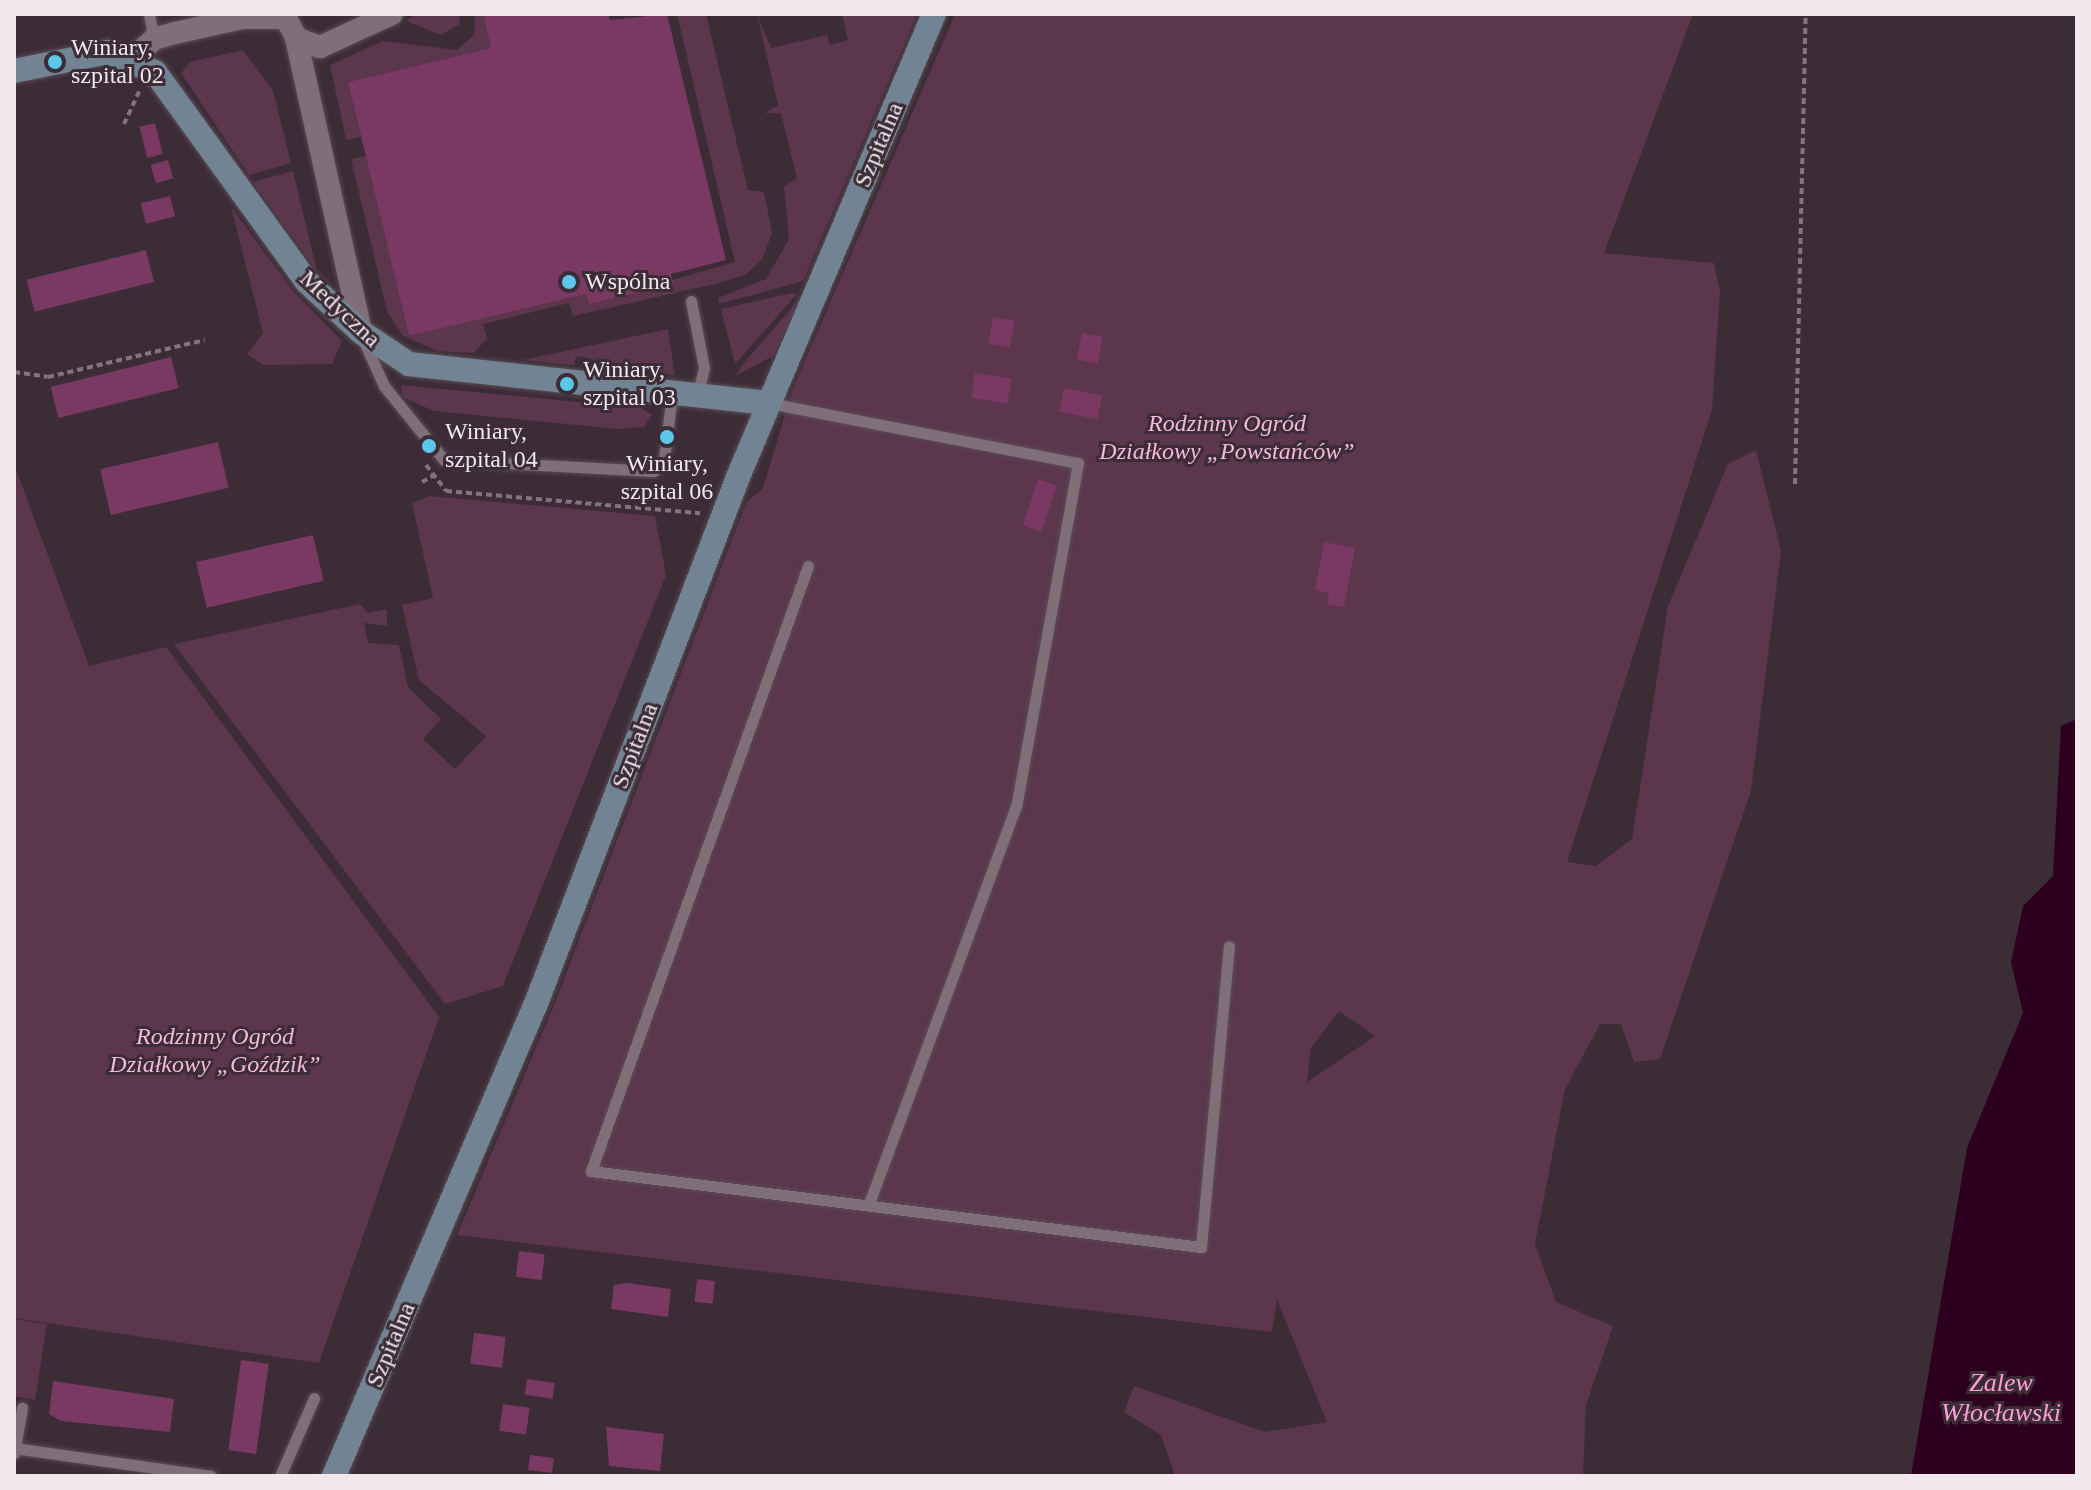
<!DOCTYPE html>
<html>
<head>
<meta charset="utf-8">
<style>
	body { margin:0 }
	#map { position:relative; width:2091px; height:1490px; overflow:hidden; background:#3c2c35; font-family:Georgia,serif }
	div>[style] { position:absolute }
	.green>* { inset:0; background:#5c364d }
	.water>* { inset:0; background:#2c001e }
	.building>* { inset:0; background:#7a3962; transform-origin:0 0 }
	.path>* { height:4px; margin-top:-2px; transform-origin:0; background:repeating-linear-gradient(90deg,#83757d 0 6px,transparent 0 10px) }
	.roads { filter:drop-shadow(0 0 2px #584c53) drop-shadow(0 0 2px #584c53) }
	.lane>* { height:11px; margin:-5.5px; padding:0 5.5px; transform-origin:5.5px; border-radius:5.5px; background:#806e78 }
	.street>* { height:22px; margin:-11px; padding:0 11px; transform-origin:11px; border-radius:11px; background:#806e78 }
	.secondary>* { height:24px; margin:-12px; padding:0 12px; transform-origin:12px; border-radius:12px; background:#728494 }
	.dots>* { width:22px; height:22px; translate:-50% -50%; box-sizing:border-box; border:4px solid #3c2c35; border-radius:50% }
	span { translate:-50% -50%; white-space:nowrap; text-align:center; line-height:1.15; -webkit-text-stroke:6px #3c2c35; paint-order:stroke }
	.poi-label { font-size:24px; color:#f2e7ed }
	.left { translate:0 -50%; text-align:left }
	.street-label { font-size:24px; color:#f2e7ed }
	.park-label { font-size:24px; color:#f4b9db; font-style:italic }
	.water-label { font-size:26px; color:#fe9dd8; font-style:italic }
	.frame { position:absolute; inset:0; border:16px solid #f2e7ed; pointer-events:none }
</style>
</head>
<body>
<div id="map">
	<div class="green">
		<div style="clip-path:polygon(417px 14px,459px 14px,460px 24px,441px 35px,406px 21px)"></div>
		<div style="clip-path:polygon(475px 14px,483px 14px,491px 48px,348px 82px,361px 137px,346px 140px,330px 65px,383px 41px,457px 50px,474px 35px)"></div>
		<div style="clip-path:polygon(677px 14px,706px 14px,748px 190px,764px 192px,772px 233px,762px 260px,745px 275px,715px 284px,573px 316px,569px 303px,483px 324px,487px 339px,473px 353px,437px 351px,402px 335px,387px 311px,351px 159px,366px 156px,409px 336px,586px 294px,589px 304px,735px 262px)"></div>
		<div style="clip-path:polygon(757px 14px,771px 48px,827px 35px,830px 45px,848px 40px,842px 14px,917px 14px,803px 281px,719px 304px,718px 298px,766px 279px,789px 239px,784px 186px,797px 179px,781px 113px,765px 113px,778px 105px)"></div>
		<div style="clip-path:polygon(evenodd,955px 14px,1693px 14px,1604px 253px,1714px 263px,1720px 291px,1712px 410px,1567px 862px,1596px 866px,1632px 839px,1668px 606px,1728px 464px,1756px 450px,1781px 551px,1751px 791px,1660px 1059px,1634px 1062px,1621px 1024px,1600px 1024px,1565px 1089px,1535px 1244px,1556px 1302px,1613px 1326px,1586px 1405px,1583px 1476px,1175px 1476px,1161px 1435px,1124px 1412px,1134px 1386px,1265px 1432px,1327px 1422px,1277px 1300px,1272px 1332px,457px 1235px,556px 1000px,746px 503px,763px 488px,792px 391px,955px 14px,1339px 1011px,1375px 1036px,1307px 1082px,1311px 1048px,1339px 1011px)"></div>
		<div style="clip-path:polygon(243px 50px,273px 91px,291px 163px,249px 175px,181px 73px,190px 62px)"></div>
		<div style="clip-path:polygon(293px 171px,317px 271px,253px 182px)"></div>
		<div style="clip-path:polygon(231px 207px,293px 291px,342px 341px,332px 364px,263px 365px,247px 354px,263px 333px)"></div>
		<div style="clip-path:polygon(792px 293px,797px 294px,735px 364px,721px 309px)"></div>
		<div style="clip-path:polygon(802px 296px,773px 356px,735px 376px,743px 364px)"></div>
		<div style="clip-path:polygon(668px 329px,675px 375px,589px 367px,589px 358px,576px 356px,574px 365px,523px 360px)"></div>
		<div style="clip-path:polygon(401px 385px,641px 408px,652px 415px,644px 427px,617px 429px,434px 411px,403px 397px)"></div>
		<div style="clip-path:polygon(14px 464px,89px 666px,166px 647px,439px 1017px,319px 1363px,14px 1318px)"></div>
		<div style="clip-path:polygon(429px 496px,655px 516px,666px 575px,503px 986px,445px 1004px,174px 644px,360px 604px,368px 613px,387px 609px,387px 626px,364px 623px,368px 643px,399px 645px,408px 687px,441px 719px,423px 739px,455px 769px,486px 736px,419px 680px,402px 605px,433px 598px,412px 503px)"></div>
		<div style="clip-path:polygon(14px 1319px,47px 1324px,35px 1400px,14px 1396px)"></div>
	</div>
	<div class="water">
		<div style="clip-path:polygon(2077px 719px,2077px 1476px,1911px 1476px,1967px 1148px,2023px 1013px,2011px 962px,2023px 906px,2053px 876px,2061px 726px)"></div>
	</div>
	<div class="building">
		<div style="clip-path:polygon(483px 14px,608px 14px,610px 20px,667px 14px,726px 260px,671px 274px,673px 284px,589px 304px,586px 294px,409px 336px,348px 82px,491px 48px)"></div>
		<div style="left:155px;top:123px;width:32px;height:16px;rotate:76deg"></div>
		<div style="left:168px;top:160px;width:19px;height:18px;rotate:74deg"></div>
		<div style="left:170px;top:196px;width:21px;height:30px;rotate:76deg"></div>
		<div style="left:146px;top:250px;width:33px;height:123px;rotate:76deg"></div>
		<div style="left:993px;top:317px;width:22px;height:27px;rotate:10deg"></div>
		<div style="left:1082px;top:333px;width:21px;height:27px;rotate:11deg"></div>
		<div style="left:171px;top:357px;width:32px;height:124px;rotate:76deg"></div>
		<div style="left:975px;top:373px;width:37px;height:25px;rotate:9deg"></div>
		<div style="left:1064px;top:388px;width:39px;height:24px;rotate:12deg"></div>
		<div style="left:218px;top:442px;width:47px;height:121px;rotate:77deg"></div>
		<div style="left:1038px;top:479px;width:20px;height:49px;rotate:18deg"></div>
		<div style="left:313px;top:535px;width:47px;height:120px;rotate:77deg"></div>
		<div style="clip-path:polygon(1324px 542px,1355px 548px,1344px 607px,1327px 604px,1329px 593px,1315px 590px)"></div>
		<div style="left:519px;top:1251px;width:26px;height:26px;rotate:7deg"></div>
		<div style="left:697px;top:1279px;width:18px;height:23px;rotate:6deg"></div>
		<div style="clip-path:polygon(627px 1283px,671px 1289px,668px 1317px,611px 1309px,614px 1285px)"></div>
		<div style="left:474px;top:1333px;width:32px;height:31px;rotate:7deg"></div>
		<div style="left:241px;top:1360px;width:28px;height:91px;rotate:8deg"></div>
		<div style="left:527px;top:1379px;width:28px;height:16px;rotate:8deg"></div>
		<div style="clip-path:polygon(53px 1381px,174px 1399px,170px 1432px,61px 1421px,49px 1414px)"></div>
		<div style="left:503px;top:1404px;width:27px;height:27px;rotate:8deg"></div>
		<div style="clip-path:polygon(606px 1427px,664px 1434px,660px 1471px,609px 1466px)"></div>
		<div style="left:530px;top:1455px;width:24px;height:15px;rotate:7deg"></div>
	</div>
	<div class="path">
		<div style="left:124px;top:124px;width:38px;rotate:-65deg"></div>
		<div style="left:14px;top:372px;width:34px;rotate:8deg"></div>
		<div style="left:48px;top:377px;width:161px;rotate:-13.3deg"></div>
		<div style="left:426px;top:465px;width:33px;rotate:52deg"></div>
		<div style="left:446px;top:491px;width:255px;rotate:5deg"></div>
		<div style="left:422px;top:482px;width:13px;rotate:-29deg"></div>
		<div style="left:1795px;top:484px;width:470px;rotate:-88.7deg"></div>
	</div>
	<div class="roads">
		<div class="lane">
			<div style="left:149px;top:14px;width:25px;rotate:79deg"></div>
			<div style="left:691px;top:301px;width:68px;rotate:79deg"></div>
			<div style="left:704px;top:368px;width:29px;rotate:104deg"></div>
			<div style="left:362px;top:337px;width:54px;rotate:65.8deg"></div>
			<div style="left:384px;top:386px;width:95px;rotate:51deg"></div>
			<div style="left:444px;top:460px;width:210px;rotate:3deg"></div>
			<div style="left:654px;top:471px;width:16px;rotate:-50deg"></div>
			<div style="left:664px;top:459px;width:65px;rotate:-83deg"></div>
			<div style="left:769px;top:403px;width:315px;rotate:11deg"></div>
			<div style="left:1078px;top:463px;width:349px;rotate:100.2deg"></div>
			<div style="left:1016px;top:806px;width:423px;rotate:110.3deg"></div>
			<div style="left:808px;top:566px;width:643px;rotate:109.73deg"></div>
			<div style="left:591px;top:1171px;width:615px;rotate:7.1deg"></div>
			<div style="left:1201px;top:1247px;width:302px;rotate:-84.7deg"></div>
			<div style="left:14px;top:1448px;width:199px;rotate:8.1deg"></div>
			<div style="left:14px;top:1453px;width:46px;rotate:-79.9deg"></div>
			<div style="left:280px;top:1476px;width:85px;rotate:-66.4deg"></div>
		</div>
		<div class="street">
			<div style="left:284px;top:14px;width:27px;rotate:63deg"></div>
			<div style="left:296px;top:38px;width:301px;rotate:77.5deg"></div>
			<div style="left:296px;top:38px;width:26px;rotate:21deg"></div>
			<div style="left:320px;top:47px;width:79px;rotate:-24.6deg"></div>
			<div style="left:132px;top:59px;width:30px;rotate:-42deg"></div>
			<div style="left:154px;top:39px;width:22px;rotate:-16deg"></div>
			<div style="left:175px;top:33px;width:69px;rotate:-12.6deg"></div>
			<div style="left:242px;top:18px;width:41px"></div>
		</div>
		<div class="secondary">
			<div style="left:14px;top:71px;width:96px;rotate:-11.4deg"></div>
			<div style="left:108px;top:52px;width:51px;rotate:23.1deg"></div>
			<div style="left:155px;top:72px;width:259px;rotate:54.1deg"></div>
			<div style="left:307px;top:282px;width:74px;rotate:42.8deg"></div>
			<div style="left:361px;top:332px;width:58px;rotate:33.7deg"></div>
			<div style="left:409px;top:364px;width:361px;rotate:6.2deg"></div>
			<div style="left:334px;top:1476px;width:517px;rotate:-66.86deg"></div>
			<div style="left:537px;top:1001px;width:561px;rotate:-69.01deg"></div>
			<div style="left:738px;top:477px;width:503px;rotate:-67.06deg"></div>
		</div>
	</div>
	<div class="dots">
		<div style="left:55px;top:62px;background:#5cc7e8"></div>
		<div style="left:569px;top:282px;background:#5cc7e8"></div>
		<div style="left:567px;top:384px;background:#5cc7e8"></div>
		<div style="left:667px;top:437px;background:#5cc7e8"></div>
		<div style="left:429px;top:446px;background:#5cc7e8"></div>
	</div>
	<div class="poi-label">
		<span class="left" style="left:71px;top:62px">Winiary,<br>szpital 02</span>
		<span class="left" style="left:585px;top:282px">Wspólna</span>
		<span class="left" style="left:583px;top:384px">Winiary,<br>szpital 03</span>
		<span class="left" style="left:445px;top:446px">Winiary,<br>szpital 04</span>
		<span style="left:667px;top:478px">Winiary,<br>szpital 06</span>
	</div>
	<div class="street-label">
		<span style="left:879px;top:145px;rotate:-67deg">Szpitalna</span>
		<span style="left:340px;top:309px;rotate:43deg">Medyczna</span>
		<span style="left:635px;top:746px;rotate:-69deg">Szpitalna</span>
		<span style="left:391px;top:1345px;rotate:-67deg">Szpitalna</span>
	</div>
	<div class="park-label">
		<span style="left:1227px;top:438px">Rodzinny Ogród<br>Działkowy „Powstańców”</span>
		<span style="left:215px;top:1051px">Rodzinny Ogród<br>Działkowy „Goździk”</span>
	</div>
	<div class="water-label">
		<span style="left:2001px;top:1398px">Zalew<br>Włocławski</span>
	</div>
	<div class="frame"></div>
</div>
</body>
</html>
